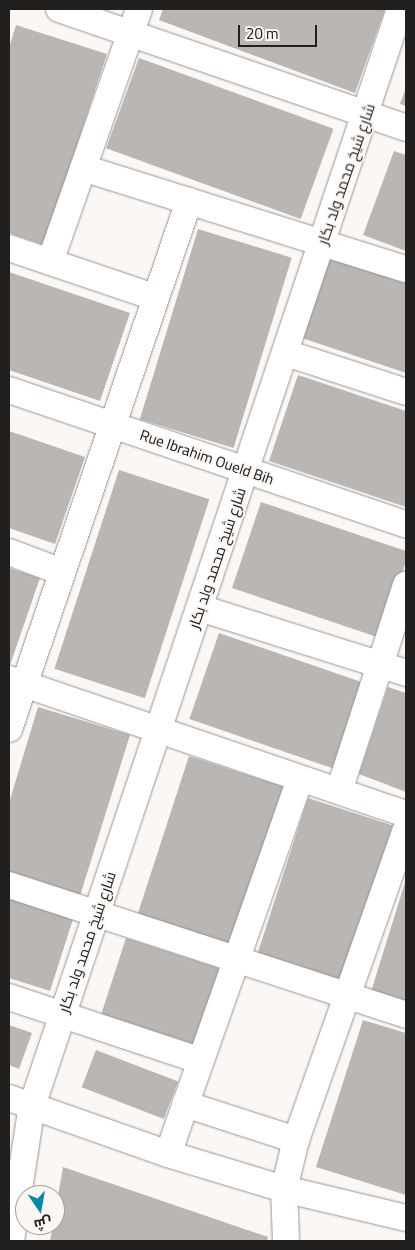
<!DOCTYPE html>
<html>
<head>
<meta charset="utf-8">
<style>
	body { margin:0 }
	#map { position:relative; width:415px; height:1250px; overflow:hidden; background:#fbf7f4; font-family:Georgia,Cairo,serif }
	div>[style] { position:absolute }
	.building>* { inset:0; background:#b9b6b3; transform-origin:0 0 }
	.roads { filter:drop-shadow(0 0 1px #999593) drop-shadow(0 0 1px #999593) }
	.minor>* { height:26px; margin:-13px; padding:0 13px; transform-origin:13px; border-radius:13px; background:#fff }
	span { translate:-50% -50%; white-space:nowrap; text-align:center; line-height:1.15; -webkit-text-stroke:4px #fbf7f4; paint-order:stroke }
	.street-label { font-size:15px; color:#21201f }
	.frame { position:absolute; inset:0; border:10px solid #21201f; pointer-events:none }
	.north { position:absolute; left:15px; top:1185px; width:50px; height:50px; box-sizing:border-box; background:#fbf7f4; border:1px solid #a4a19f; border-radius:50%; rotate:168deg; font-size:14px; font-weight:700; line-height:20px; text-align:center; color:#21201f }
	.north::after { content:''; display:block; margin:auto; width:18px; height:22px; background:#008aa9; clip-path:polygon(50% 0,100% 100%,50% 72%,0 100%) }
	.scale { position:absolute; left:238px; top:25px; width:79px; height:22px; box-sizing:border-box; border:2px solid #21201f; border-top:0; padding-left:6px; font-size:15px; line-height:18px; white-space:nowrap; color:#21201f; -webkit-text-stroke:4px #fbf7f4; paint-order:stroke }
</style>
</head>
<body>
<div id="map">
	<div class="building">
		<div style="clip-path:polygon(163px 9px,385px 9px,355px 93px,159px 20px)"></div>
		<div style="clip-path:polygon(16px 25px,107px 54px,44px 245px,9px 233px,9px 48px)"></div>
		<div style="left:139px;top:58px;width:207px;height:96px;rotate:20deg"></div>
		<div style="clip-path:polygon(406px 88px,406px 106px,400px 104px)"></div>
		<div style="clip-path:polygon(394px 151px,406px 155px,406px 251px,363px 235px)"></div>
		<div style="left:198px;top:229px;width:98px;height:199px;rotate:17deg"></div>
		<div style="clip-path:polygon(332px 252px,406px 277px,406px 373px,302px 338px)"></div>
		<div style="clip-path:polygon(9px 272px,130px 313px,100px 401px,9px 370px)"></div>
		<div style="clip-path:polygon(298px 375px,406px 411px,406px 507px,269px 461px)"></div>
		<div style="clip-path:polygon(9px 431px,85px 457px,55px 544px,9px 528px)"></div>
		<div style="left:119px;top:470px;width:95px;height:209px;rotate:18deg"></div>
		<div style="clip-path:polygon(261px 502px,406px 551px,406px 561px,380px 638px,232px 588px)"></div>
		<div style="clip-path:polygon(9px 568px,40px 578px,9px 668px)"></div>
		<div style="left:219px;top:633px;width:156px;height:91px;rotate:19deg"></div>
		<div style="clip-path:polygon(388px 687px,406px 693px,406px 792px,359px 774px)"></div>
		<div style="clip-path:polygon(38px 707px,130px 735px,80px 896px,9px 874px,9px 803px)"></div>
		<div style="left:189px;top:756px;width:99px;height:166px;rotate:18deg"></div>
		<div style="left:308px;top:798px;width:89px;height:166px;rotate:18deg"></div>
		<div style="clip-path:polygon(406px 879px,406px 1006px,370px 995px)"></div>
		<div style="clip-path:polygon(9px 896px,74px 916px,50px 991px,9px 978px)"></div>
		<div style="left:126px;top:938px;width:106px;height:80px;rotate:18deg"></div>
		<div style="clip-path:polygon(363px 1020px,406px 1033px,406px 1195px,316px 1167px)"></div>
		<div style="clip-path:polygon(9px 1025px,32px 1033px,19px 1069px,9px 1065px)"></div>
		<div style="left:96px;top:1050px;width:88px;height:40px;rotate:21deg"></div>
		<div style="clip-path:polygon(63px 1167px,268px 1237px,267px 1241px,50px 1241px)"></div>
	</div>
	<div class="roads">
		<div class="minor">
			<div style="left:59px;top:9px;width:367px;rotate:18.9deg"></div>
			<div style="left:83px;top:168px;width:338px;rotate:17.4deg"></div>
			<div style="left:9px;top:248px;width:153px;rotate:18.7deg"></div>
			<div style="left:50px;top:262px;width:268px;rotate:-70.6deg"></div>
			<div style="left:286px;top:353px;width:126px;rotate:18deg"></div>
			<div style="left:9px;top:390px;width:419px;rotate:18.7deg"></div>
			<div style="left:9px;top:552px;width:57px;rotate:20.7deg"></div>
			<div style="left:200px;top:608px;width:216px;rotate:17.5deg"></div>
			<div style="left:9px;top:679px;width:419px;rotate:18.8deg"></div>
			<div style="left:9px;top:729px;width:558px;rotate:-71.18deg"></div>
			<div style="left:339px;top:791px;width:217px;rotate:-72deg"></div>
			<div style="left:9px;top:885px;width:418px;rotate:18.1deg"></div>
			<div style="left:9px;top:997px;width:202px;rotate:18.4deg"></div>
			<div style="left:9px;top:1098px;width:169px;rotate:19.4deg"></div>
			<div style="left:168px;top:1154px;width:121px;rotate:16.8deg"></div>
			<div style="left:284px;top:1189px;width:125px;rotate:13.4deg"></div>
			<div style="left:185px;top:1104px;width:117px;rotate:18deg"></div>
			<div style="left:168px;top:1154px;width:397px;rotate:-70.6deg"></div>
			<div style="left:11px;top:1241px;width:137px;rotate:-81.2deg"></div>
			<div style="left:32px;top:1106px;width:1157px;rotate:-71.46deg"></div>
			<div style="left:286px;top:1241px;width:52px;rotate:-92.2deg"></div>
			<div style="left:284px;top:1189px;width:50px;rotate:-76.2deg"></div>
			<div style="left:296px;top:1140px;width:329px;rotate:-70.5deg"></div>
		</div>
	</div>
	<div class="street-label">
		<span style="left:346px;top:174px;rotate:-71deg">شارع شيخ محمد ولد بكار</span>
		<span style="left:207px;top:457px;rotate:19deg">Rue Ibrahim Oueld Bih</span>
		<span style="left:217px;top:558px;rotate:-71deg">شارع شيخ محمد ولد بكار</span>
		<span style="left:87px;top:942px;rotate:-71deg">شارع شيخ محمد ولد بكار</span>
	</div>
	<div class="frame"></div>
	<div class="north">ش</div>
	<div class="scale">20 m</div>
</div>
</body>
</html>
